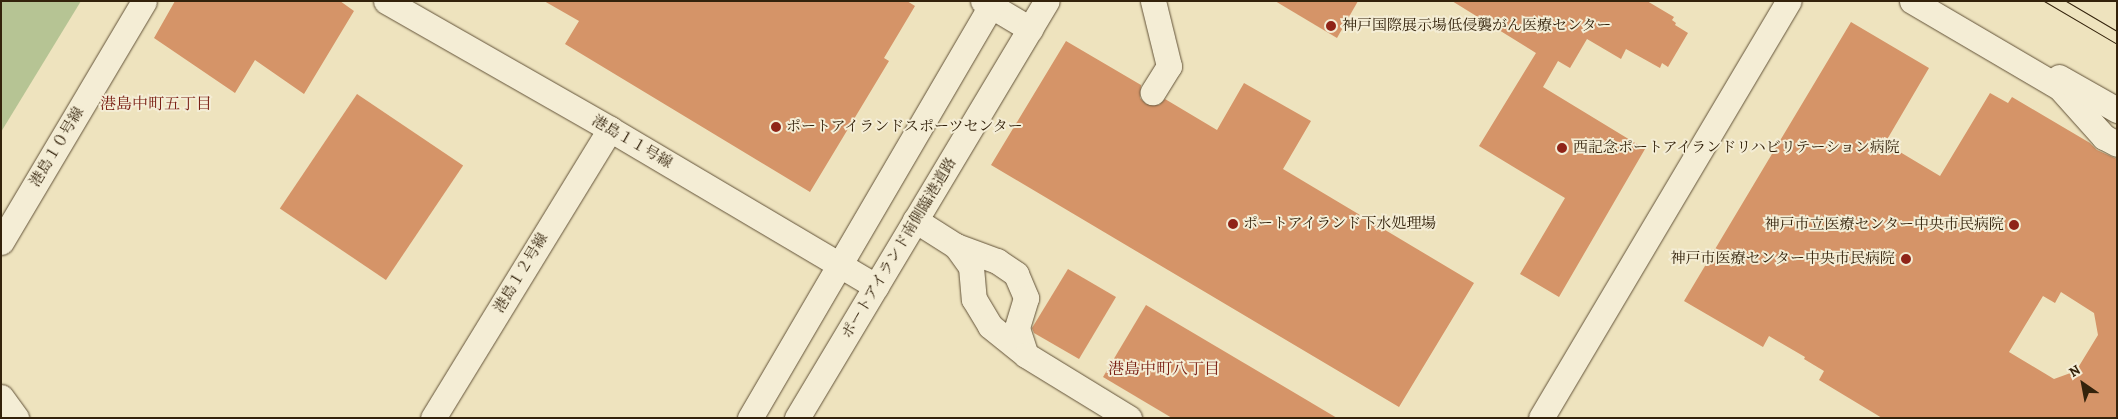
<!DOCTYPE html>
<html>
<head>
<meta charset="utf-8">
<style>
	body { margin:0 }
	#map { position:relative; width:2118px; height:419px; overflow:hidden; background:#eee3be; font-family:Alegreya,"Noto Serif JP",serif }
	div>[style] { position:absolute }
	.green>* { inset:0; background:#b6c494 }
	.building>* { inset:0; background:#d59468; transform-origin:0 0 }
	.roads { filter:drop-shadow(0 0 1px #625238) drop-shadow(0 0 1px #625238) }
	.minor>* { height:25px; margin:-12.5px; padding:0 12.5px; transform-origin:12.5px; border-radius:12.5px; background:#f4edd5 }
	.tram>* { height:1px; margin:-0.5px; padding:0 0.5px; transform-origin:0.5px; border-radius:0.5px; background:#33220b }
	.dots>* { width:14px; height:14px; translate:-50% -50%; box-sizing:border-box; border:2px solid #f4edd5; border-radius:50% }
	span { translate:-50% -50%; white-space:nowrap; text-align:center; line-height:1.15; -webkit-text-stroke:4px #f4edd5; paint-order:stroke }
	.poi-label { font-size:15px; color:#33220b }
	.left { translate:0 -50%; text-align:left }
	.right { translate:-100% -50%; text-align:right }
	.street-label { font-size:15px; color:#33220b }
	.neighbourhood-label { font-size:16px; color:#7a1f14 }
	.frame { position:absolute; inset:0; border:2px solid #33220b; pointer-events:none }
	.north { position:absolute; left:2058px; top:359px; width:50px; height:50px; -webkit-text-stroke:4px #f4edd5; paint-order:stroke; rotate:327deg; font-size:14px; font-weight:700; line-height:20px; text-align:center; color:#33220b }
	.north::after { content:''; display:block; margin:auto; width:18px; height:22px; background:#33220b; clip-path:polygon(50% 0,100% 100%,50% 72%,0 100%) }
</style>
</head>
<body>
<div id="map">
	<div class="green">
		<div style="clip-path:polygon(1px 1px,81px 1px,1px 132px)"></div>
	</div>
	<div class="building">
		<div style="clip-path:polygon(175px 1px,340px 1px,354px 11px,304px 94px,255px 60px,235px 93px,154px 38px)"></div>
		<div style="clip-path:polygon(544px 1px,907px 1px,915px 6px,884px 58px,889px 61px,810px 192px,565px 44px,579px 21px)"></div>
		<div style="clip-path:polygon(1275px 1px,1358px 1px,1337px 38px)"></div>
		<div style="clip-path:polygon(1452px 1px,1647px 1px,1674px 17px,1672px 20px,1676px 23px,1675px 25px,1688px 33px,1668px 67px,1662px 63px,1660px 68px,1626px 49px,1621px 59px,1587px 39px,1570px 68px,1558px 61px,1543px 87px,1645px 149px,1559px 297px,1520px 274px,1565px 198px,1479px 146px,1536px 53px)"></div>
		<div style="clip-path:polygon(evenodd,1851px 22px,1929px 68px,1885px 143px,1940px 176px,1990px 93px,2008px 103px,2012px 97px,2090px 143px,2097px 150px,2117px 159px,2117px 418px,1882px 418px,1819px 380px,1824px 371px,1804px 359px,1805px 357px,1769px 336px,1763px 347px,1684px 301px,1851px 22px,2061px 292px,2094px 313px,2098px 335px,2076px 371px,2054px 379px,2009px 352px,2043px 296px,2055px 303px,2061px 292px)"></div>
		<div style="clip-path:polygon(1066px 41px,1141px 85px,1140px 98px,1146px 104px,1159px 105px,1165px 99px,1217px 130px,1244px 83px,1311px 121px,1283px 169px,1474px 283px,1399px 407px,991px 165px)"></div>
		<div style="left:357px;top:94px;width:128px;height:138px;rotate:34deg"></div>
		<div style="clip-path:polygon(1068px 269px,1116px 297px,1079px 359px,1034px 333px,1032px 328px)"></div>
		<div style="clip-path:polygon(1146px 305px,1337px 418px,1172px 418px,1103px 377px)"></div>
	</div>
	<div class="roads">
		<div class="minor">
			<div style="left:386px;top:1px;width:258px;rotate:29.7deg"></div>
			<div style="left:610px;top:129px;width:309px;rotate:30.6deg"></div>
			<div style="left:983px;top:1px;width:55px;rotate:30.8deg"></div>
			<div style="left:1153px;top:1px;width:67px;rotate:76.2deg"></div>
			<div style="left:1169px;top:66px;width:31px;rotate:122deg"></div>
			<div style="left:1912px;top:1px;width:172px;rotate:30.4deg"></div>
			<div style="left:2060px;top:88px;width:66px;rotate:48.1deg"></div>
			<div style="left:2104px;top:137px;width:15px;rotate:28deg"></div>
			<div style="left:2059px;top:77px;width:67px;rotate:29.6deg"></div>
			<div style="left:915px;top:220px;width:49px;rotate:32.4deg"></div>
			<div style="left:956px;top:246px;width:44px;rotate:20.1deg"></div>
			<div style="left:997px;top:261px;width:23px;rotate:34deg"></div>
			<div style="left:1016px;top:274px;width:26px;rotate:67deg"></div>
			<div style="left:1026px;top:298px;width:31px;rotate:107deg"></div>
			<div style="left:1017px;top:328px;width:28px;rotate:72deg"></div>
			<div style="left:1px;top:242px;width:280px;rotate:-59.3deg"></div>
			<div style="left:956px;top:246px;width:26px;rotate:54deg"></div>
			<div style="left:971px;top:267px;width:32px;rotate:85deg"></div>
			<div style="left:974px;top:299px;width:31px;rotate:59deg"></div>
			<div style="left:990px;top:326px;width:46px;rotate:38.9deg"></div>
			<div style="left:1026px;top:355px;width:121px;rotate:31.5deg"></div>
			<div style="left:1px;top:397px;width:26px;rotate:54deg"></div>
			<div style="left:433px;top:418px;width:339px;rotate:-58.5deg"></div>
			<div style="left:750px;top:418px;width:483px;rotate:-59.7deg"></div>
			<div style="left:797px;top:418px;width:486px;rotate:-59.1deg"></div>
			<div style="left:1541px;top:418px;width:485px;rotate:-59.3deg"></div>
		</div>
	</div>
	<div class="tram">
		<div style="left:2044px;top:1px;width:85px;rotate:30.5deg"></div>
		<div style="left:2066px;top:1px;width:59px;rotate:30.5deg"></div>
	</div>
	<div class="dots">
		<div style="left:1331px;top:26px;background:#8f2418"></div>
		<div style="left:776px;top:127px;background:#8f2418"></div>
		<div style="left:1562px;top:148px;background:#8f2418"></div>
		<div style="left:1233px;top:224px;background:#8f2418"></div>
		<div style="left:2014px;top:225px;background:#8f2418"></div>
		<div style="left:1906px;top:259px;background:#8f2418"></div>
	</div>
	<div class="poi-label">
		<span class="left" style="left:1342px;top:26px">神戸国際展示場低侵襲がん医療センター</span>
		<span class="left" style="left:786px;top:127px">ポートアイランドスポーツセンター</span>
		<span class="left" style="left:1573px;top:148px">西記念ポートアイランドリハビリテーション病院</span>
		<span class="left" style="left:1243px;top:224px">ポートアイランド下水処理場</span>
		<span class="right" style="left:2004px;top:225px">神戸市立医療センター中央市民病院</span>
		<span class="right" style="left:1895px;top:259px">神戸市医療センター中央市民病院</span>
	</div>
	<div class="street-label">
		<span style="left:632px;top:142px;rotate:30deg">港島１１号線</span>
		<span style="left:57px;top:147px;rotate:-59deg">港島１０号線</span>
		<span style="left:899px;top:248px;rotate:-59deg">ポートアイランド南側臨港道路</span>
		<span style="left:521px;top:273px;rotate:-59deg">港島１２号線</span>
	</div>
	<div class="neighbourhood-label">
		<span style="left:156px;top:104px">港島中町五丁目</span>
		<span style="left:1164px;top:369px">港島中町八丁目</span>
	</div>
	<div class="frame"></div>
	<div class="north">N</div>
</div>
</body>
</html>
